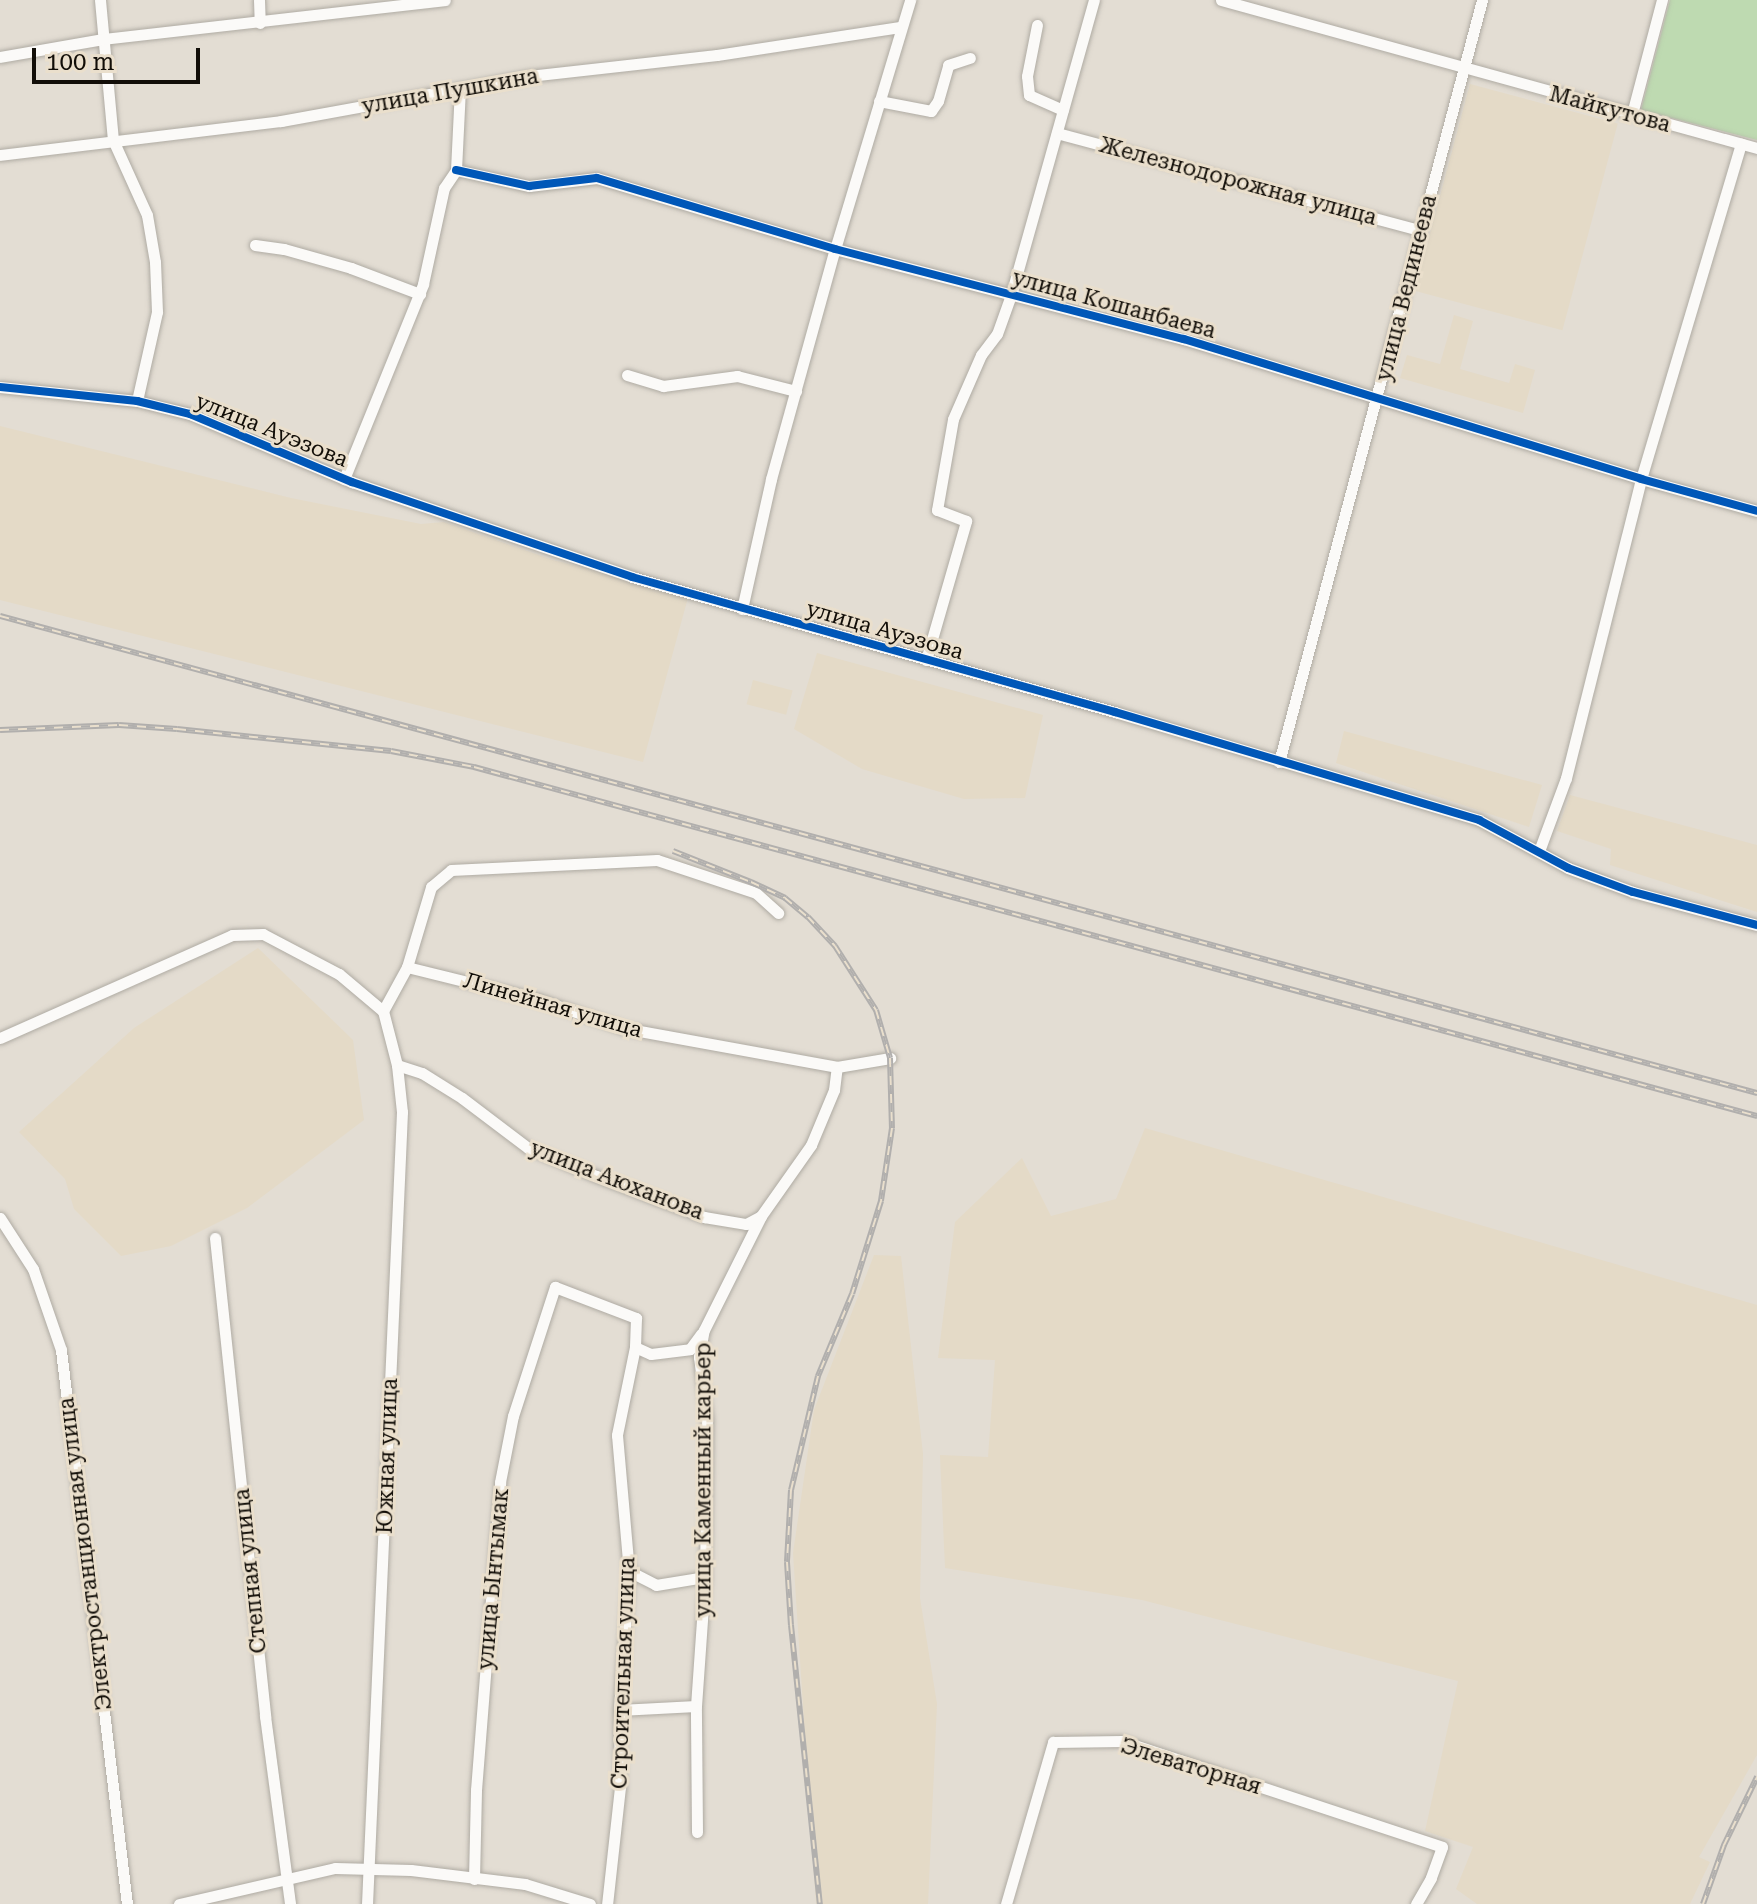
<!DOCTYPE html>
<html>
<head>
<meta charset="utf-8">
<style>
	body { margin:0 }
	#map { position:relative; width:1757px; height:1904px; overflow:hidden; background:#e3ddd3; font-family:"Roboto Serif",serif }
	div>[style] { position:absolute }
	.built>* { inset:0; background:#e4dac7; transform-origin:0 0 }
	.green>* { inset:0; background:#bedab1 }
	.roads { filter:drop-shadow(0 0 2px #afaba3) drop-shadow(0 0 2px #afaba3) }
	.minor>* { height:11px; margin:-5.5px; padding:0 5.5px; transform-origin:5.5px; border-radius:5.5px; background:#fbfaf8 }
	.rail>* { height:6px; margin-top:-3px; transform-origin:0; background:repeating-linear-gradient(90deg,#eadfcc 0 9px,#b1afad 0 18px); box-sizing:border-box; border-block:2px solid #b1afad }
	.cycleway>* { height:8px; margin:-4px; padding:0 4px; transform-origin:4px; border-radius:4px; background:#0057b8 }
	span { translate:-50% -50%; white-space:nowrap; text-align:center; line-height:1.15; -webkit-text-stroke:6px #eadfcc; paint-order:stroke }
	.street-label { font-size:22px; color:#120e08 }
	.scale { position:absolute; left:32px; top:48px; width:168px; height:36px; box-sizing:border-box; border:4px solid #120e08; border-top:0; padding-left:10px; font-size:24px; line-height:28px; white-space:nowrap; color:#120e08; -webkit-text-stroke:6px #eadfcc; paint-order:stroke }
</style>
</head>
<body>
<div id="map">
	<div class="built">
		<div style="left:1470px;top:84px;width:153px;height:214px;rotate:15deg"></div>
		<div style="clip-path:polygon(1454px 315px,1473px 321px,1460px 369px,1509px 383px,1515px 364px,1535px 370px,1523px 413px,1400px 378px,1407px 355px,1440px 364px)"></div>
		<div style="clip-path:polygon(0 426px,291px 498px,421px 524px,444px 522px,553px 560px,689px 594px,643px 762px,0 600px)"></div>
		<div style="clip-path:polygon(817px 653px,1043px 715px,1025px 798px,964px 799px,862px 769px,794px 729px)"></div>
		<div style="left:753px;top:680px;width:41px;height:25px;rotate:15deg"></div>
		<div style="clip-path:polygon(1344px 731px,1542px 785px,1529px 827px,1336px 763px)"></div>
		<div style="clip-path:polygon(1570px 795px,1757px 845px,1757px 912px,1610px 865px,1611px 849px,1557px 831px)"></div>
		<div style="clip-path:polygon(258px 948px,353px 1040px,364px 1120px,247px 1208px,171px 1246px,121px 1256px,74px 1209px,65px 1179px,19px 1132px,134px 1028px)"></div>
		<div style="clip-path:polygon(1145px 1128px,1757px 1305px,1757px 1755px,1699px 1857px,1710px 1862px,1690px 1904px,1477px 1904px,1456px 1889px,1473px 1847px,1425px 1831px,1458px 1681px,1142px 1600px,945px 1568px,940px 1455px,988px 1457px,995px 1360px,938px 1358px,955px 1222px,1022px 1158px,1051px 1216px,1116px 1199px)"></div>
		<div style="clip-path:polygon(874px 1255px,901px 1256px,923px 1454px,920px 1598px,937px 1704px,928px 1904px,816px 1904px,793px 1553px,814px 1410px)"></div>
	</div>
	<div class="green">
		<div style="clip-path:polygon(1670px 0,1757px 0,1757px 140px,1641px 110px)"></div>
	</div>
	<div class="roads">
		<div class="minor">
			<div style="left:100px;top:0;width:141px;rotate:84.7deg"></div>
			<div style="left:113px;top:140px;width:82px;rotate:65.6deg"></div>
			<div style="left:147px;top:215px;width:48px;rotate:80.3deg"></div>
			<div style="left:155px;top:262px;width:50px;rotate:87.7deg"></div>
			<div style="left:157px;top:312px;width:91px;rotate:102.7deg"></div>
			<div style="left:259px;top:0;width:23px;rotate:88deg"></div>
			<div style="left:1221px;top:0;width:556px;rotate:15.44deg"></div>
			<div style="left:1037px;top:25px;width:52px;rotate:101.1deg"></div>
			<div style="left:1027px;top:76px;width:19px;rotate:84deg"></div>
			<div style="left:1029px;top:95px;width:37px;rotate:24deg"></div>
			<div style="left:0;top:57px;width:105px;rotate:-9.9deg"></div>
			<div style="left:103px;top:39px;width:344px;rotate:-6.5deg"></div>
			<div style="left:879px;top:101px;width:53px;rotate:10.9deg"></div>
			<div style="left:931px;top:111px;width:12px;rotate:-55deg"></div>
			<div style="left:938px;top:101px;width:37px;rotate:-74deg"></div>
			<div style="left:948px;top:65px;width:23px;rotate:-18deg"></div>
			<div style="left:1632px;top:114px;width:118px;rotate:-75.3deg"></div>
			<div style="left:1057px;top:133px;width:376px;rotate:15deg"></div>
			<div style="left:0;top:155px;width:283px;rotate:-6.9deg"></div>
			<div style="left:281px;top:121px;width:252px;rotate:-10.3deg"></div>
			<div style="left:529px;top:76px;width:189px;rotate:-6.4deg"></div>
			<div style="left:717px;top:55px;width:185px;rotate:-8.7deg"></div>
			<div style="left:456px;top:170px;width:75px;rotate:12.4deg"></div>
			<div style="left:529px;top:186px;width:68px;rotate:-6.7deg"></div>
			<div style="left:597px;top:178px;width:248px;rotate:16.6deg"></div>
			<div style="left:835px;top:249px;width:360px;rotate:14.5deg"></div>
			<div style="left:1184px;top:339px;width:478px;rotate:17deg"></div>
			<div style="left:1641px;top:479px;width:120px;rotate:15.4deg"></div>
			<div style="left:255px;top:245px;width:29px;rotate:8deg"></div>
			<div style="left:284px;top:249px;width:70px;rotate:15.8deg"></div>
			<div style="left:351px;top:268px;width:74px;rotate:20.6deg"></div>
			<div style="left:627px;top:375px;width:38px;rotate:17deg"></div>
			<div style="left:663px;top:386px;width:75px;rotate:-7.7deg"></div>
			<div style="left:737px;top:376px;width:61px;rotate:14.3deg"></div>
			<div style="left:0;top:387px;width:138px;rotate:5.8deg"></div>
			<div style="left:137px;top:401px;width:55px;rotate:13.8deg"></div>
			<div style="left:190px;top:414px;width:176px;rotate:22.8deg"></div>
			<div style="left:352px;top:482px;width:296px;rotate:18.7deg"></div>
			<div style="left:632px;top:577px;width:502px;rotate:15.62deg"></div>
			<div style="left:1115px;top:712px;width:380px;rotate:16.5deg"></div>
			<div style="left:1479px;top:820px;width:101px;rotate:28.3deg"></div>
			<div style="left:1568px;top:868px;width:69px;rotate:20.3deg"></div>
			<div style="left:1633px;top:892px;width:128px;rotate:14.9deg"></div>
			<div style="left:344px;top:479px;width:210px;rotate:-67.9deg"></div>
			<div style="left:423px;top:284px;width:98px;rotate:-77.7deg"></div>
			<div style="left:444px;top:188px;width:22px;rotate:-56deg"></div>
			<div style="left:456px;top:170px;width:82px;rotate:-87.2deg"></div>
			<div style="left:742px;top:609px;width:133px;rotate:-77.4deg"></div>
			<div style="left:771px;top:479px;width:239px;rotate:-74.5deg"></div>
			<div style="left:835px;top:249px;width:260px;rotate:-73.2deg"></div>
			<div style="left:926px;top:660px;width:145px;rotate:-73.9deg"></div>
			<div style="left:966px;top:521px;width:31px;rotate:-159deg"></div>
			<div style="left:937px;top:510px;width:92px;rotate:-80deg"></div>
			<div style="left:953px;top:419px;width:70px;rotate:-66.4deg"></div>
			<div style="left:981px;top:355px;width:26px;rotate:-53deg"></div>
			<div style="left:997px;top:334px;width:41px;rotate:-70.3deg"></div>
			<div style="left:1011px;top:295px;width:306px;rotate:-74.3deg"></div>
			<div style="left:1279px;top:762px;width:789px;rotate:-75.08deg"></div>
			<div style="left:1539px;top:851px;width:78px;rotate:-69.7deg"></div>
			<div style="left:1566px;top:778px;width:308px;rotate:-75.9deg"></div>
			<div style="left:1641px;top:479px;width:350px;rotate:-73.4deg"></div>
			<div style="left:407px;top:967px;width:84px;rotate:-73.3deg"></div>
			<div style="left:431px;top:887px;width:26px;rotate:-40deg"></div>
			<div style="left:451px;top:870px;width:206px;rotate:-2.8deg"></div>
			<div style="left:657px;top:860px;width:104px;rotate:18.4deg"></div>
			<div style="left:756px;top:893px;width:30px;rotate:42deg"></div>
			<div style="left:383px;top:1011px;width:50px;rotate:-61.4deg"></div>
			<div style="left:407px;top:967px;width:137px;rotate:13.9deg"></div>
			<div style="left:540px;top:1000px;width:88px;rotate:18.6deg"></div>
			<div style="left:623px;top:1028px;width:218px;rotate:10.3deg"></div>
			<div style="left:837px;top:1067px;width:54px;rotate:-9.6deg"></div>
			<div style="left:0;top:1038px;width:254px;rotate:-23.9deg"></div>
			<div style="left:232px;top:935px;width:31px;rotate:-2deg"></div>
			<div style="left:263px;top:934px;width:86px;rotate:27.8deg"></div>
			<div style="left:339px;top:974px;width:57px;rotate:40.1deg"></div>
			<div style="left:397px;top:1065px;width:26px;rotate:18deg"></div>
			<div style="left:422px;top:1073px;width:47px;rotate:32deg"></div>
			<div style="left:462px;top:1098px;width:83px;rotate:37.1deg"></div>
			<div style="left:528px;top:1148px;width:74px;rotate:22.4deg"></div>
			<div style="left:596px;top:1176px;width:116px;rotate:20.8deg"></div>
			<div style="left:704px;top:1217px;width:43px;rotate:9.5deg"></div>
			<div style="left:746px;top:1224px;width:17px;rotate:-28deg"></div>
			<div style="left:0;top:1218px;width:61px;rotate:57.1deg"></div>
			<div style="left:33px;top:1269px;width:86px;rotate:70.9deg"></div>
			<div style="left:61px;top:1350px;width:558px;rotate:83.21deg"></div>
			<div style="left:215px;top:1238px;width:481px;rotate:84deg"></div>
			<div style="left:265px;top:1716px;width:190px;rotate:82.4deg"></div>
			<div style="left:635px;top:1347px;width:17px;rotate:24deg"></div>
			<div style="left:651px;top:1354px;width:39px;rotate:-7deg"></div>
			<div style="left:690px;top:1349px;width:19px;rotate:-54deg"></div>
			<div style="left:629px;top:1571px;width:30px;rotate:27deg"></div>
			<div style="left:656px;top:1585px;width:50px;rotate:-9.3deg"></div>
			<div style="left:619px;top:1710px;width:77px;rotate:-3deg"></div>
			<div style="left:697px;top:1832px;width:126px;rotate:-90.5deg"></div>
			<div style="left:696px;top:1706px;width:129px;rotate:-86deg"></div>
			<div style="left:705px;top:1577px;width:157px;rotate:-89.3deg"></div>
			<div style="left:707px;top:1420px;width:64px;rotate:-97.2deg"></div>
			<div style="left:699px;top:1357px;width:27px;rotate:-80deg"></div>
			<div style="left:704px;top:1330px;width:127px;rotate:-63.4deg"></div>
			<div style="left:761px;top:1216px;width:87px;rotate:-54.8deg"></div>
			<div style="left:811px;top:1145px;width:60px;rotate:-67.3deg"></div>
			<div style="left:834px;top:1090px;width:23px;rotate:-83deg"></div>
			<div style="left:474px;top:1879px;width:89px;rotate:-88.7deg"></div>
			<div style="left:476px;top:1790px;width:309px;rotate:-85.5deg"></div>
			<div style="left:500px;top:1482px;width:67px;rotate:-78.9deg"></div>
			<div style="left:513px;top:1416px;width:136px;rotate:-72deg"></div>
			<div style="left:555px;top:1287px;width:87px;rotate:20.9deg"></div>
			<div style="left:636px;top:1318px;width:29px;rotate:92deg"></div>
			<div style="left:635px;top:1347px;width:90px;rotate:101.6deg"></div>
			<div style="left:617px;top:1435px;width:137px;rotate:85deg"></div>
			<div style="left:629px;top:1571px;width:139px;rotate:94.1deg"></div>
			<div style="left:619px;top:1710px;width:77px;rotate:89.3deg"></div>
			<div style="left:620px;top:1787px;width:118px;rotate:96.3deg"></div>
			<div style="left:179px;top:1904px;width:160px;rotate:-13deg"></div>
			<div style="left:335px;top:1868px;width:76px;rotate:1.5deg"></div>
			<div style="left:411px;top:1870px;width:115px;rotate:7deg"></div>
			<div style="left:525px;top:1884px;width:68px;rotate:17.1deg"></div>
			<div style="left:367px;top:1904px;width:793px;rotate:-87.47deg"></div>
			<div style="left:402px;top:1112px;width:47px;rotate:-96.1deg"></div>
			<div style="left:397px;top:1065px;width:56px;rotate:-104.5deg"></div>
			<div style="left:1006px;top:1904px;width:169px;rotate:-73.8deg"></div>
			<div style="left:1053px;top:1742px;width:69px;rotate:-0.8deg"></div>
			<div style="left:1122px;top:1741px;width:337px;rotate:18.3deg"></div>
			<div style="left:1442px;top:1847px;width:33px;rotate:110deg"></div>
			<div style="left:1431px;top:1878px;width:30px;rotate:120deg"></div>
		</div>
	</div>
	<div class="rail">
		<div style="left:0;top:616px;width:1821px;rotate:15.19deg"></div>
		<div style="left:0;top:730px;width:119px;rotate:-2.4deg"></div>
		<div style="left:119px;top:725px;width:58px;rotate:3.9deg"></div>
		<div style="left:177px;top:729px;width:215px;rotate:5.9deg"></div>
		<div style="left:391px;top:751px;width:85px;rotate:10.9deg"></div>
		<div style="left:474px;top:767px;width:1330px;rotate:15.22deg"></div>
		<div style="left:673px;top:851px;width:84px;rotate:21.7deg"></div>
		<div style="left:751px;top:882px;width:38px;rotate:25deg"></div>
		<div style="left:785px;top:898px;width:30px;rotate:40deg"></div>
		<div style="left:808px;top:917px;width:40px;rotate:47deg"></div>
		<div style="left:835px;top:946px;width:76px;rotate:57.4deg"></div>
		<div style="left:876px;top:1010px;width:50px;rotate:73.7deg"></div>
		<div style="left:890px;top:1058px;width:70px;rotate:88.4deg"></div>
		<div style="left:892px;top:1128px;width:74px;rotate:98.6deg"></div>
		<div style="left:881px;top:1201px;width:97px;rotate:107.3deg"></div>
		<div style="left:852px;top:1294px;width:89px;rotate:112.5deg"></div>
		<div style="left:818px;top:1376px;width:117px;rotate:103.3deg"></div>
		<div style="left:791px;top:1490px;width:72px;rotate:93.2deg"></div>
		<div style="left:787px;top:1562px;width:63px;rotate:86.4deg"></div>
		<div style="left:791px;top:1625px;width:281px;rotate:84.1deg"></div>
		<div style="left:1703px;top:1904px;width:63px;rotate:-70.4deg"></div>
		<div style="left:1724px;top:1845px;width:76px;rotate:-64.1deg"></div>
	</div>
	<div class="cycleway">
		<div style="left:456px;top:170px;width:75px;rotate:12.4deg"></div>
		<div style="left:529px;top:186px;width:68px;rotate:-6.7deg"></div>
		<div style="left:597px;top:178px;width:248px;rotate:16.6deg"></div>
		<div style="left:835px;top:249px;width:360px;rotate:14.5deg"></div>
		<div style="left:1184px;top:339px;width:478px;rotate:17deg"></div>
		<div style="left:1641px;top:479px;width:120px;rotate:15.4deg"></div>
		<div style="left:0;top:387px;width:138px;rotate:5.8deg"></div>
		<div style="left:137px;top:401px;width:55px;rotate:13.8deg"></div>
		<div style="left:190px;top:414px;width:176px;rotate:22.8deg"></div>
		<div style="left:352px;top:482px;width:296px;rotate:18.7deg"></div>
		<div style="left:632px;top:577px;width:502px;rotate:15.62deg"></div>
		<div style="left:1115px;top:712px;width:380px;rotate:16.5deg"></div>
		<div style="left:1479px;top:820px;width:101px;rotate:28.3deg"></div>
		<div style="left:1568px;top:868px;width:69px;rotate:20.3deg"></div>
		<div style="left:1633px;top:892px;width:128px;rotate:14.9deg"></div>
	</div>
	<div class="street-label">
		<span style="left:450px;top:91px;rotate:-10deg">улица Пушкина</span>
		<span style="left:1610px;top:109px;rotate:15deg">Майкутова</span>
		<span style="left:1238px;top:181px;rotate:15deg">Железнодорожная улица</span>
		<span style="left:1406px;top:288px;rotate:-76deg">улица Вединеева</span>
		<span style="left:1114px;top:304px;rotate:15deg">улица Кошанбаева</span>
		<span style="left:272px;top:430px;rotate:22deg">улица Ауэзова</span>
		<span style="left:885px;top:630px;rotate:16deg">улица Ауэзова</span>
		<span style="left:553px;top:1005px;rotate:16deg">Линейная улица</span>
		<span style="left:617px;top:1180px;rotate:21deg">улица Аюханова</span>
		<span style="left:387px;top:1456px;rotate:-88deg">Южная улица</span>
		<span style="left:703px;top:1480px;rotate:-90deg">улица Каменный карьер</span>
		<span style="left:85px;top:1554px;rotate:-97deg">Электростанционная улица</span>
		<span style="left:250px;top:1571px;rotate:-96deg">Степная улица</span>
		<span style="left:493px;top:1579px;rotate:-85deg">улица Ынтымак</span>
		<span style="left:623px;top:1673px;rotate:-88deg">Строительная улица</span>
		<span style="left:1191px;top:1766px;rotate:17deg">Элеваторная</span>
	</div>
	<div class="scale">100 m</div>
</div>
</body>
</html>
